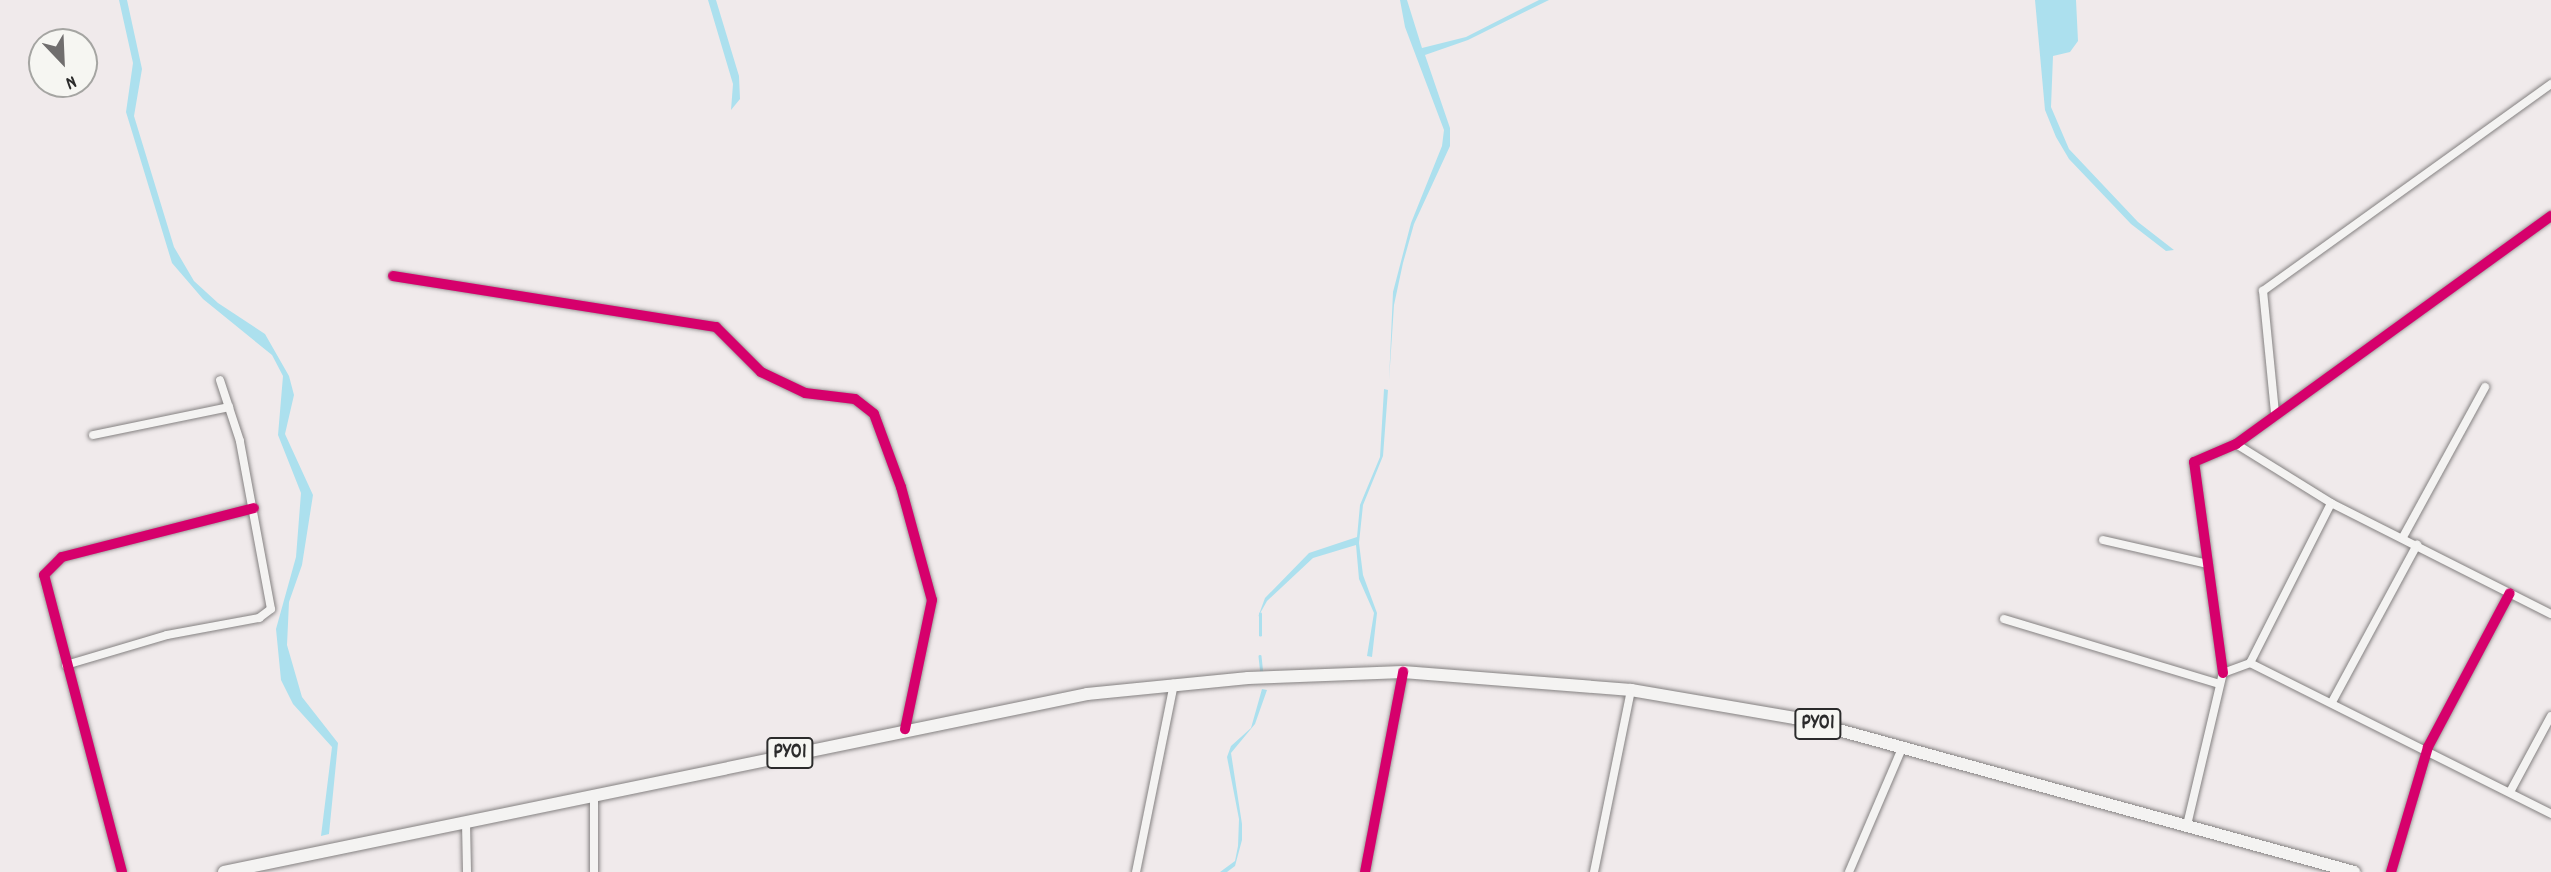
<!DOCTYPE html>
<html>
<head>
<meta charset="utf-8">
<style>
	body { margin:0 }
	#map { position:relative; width:2551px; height:872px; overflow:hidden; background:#f0eaeb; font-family:Dekko,sans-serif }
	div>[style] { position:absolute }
	.water>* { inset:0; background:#ace0ee }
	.stream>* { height:2.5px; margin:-1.25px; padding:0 1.25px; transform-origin:1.25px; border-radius:1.25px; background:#ace0ee }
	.roads { filter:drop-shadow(0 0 2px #848181) drop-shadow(0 0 2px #848181) }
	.minor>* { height:8px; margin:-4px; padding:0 4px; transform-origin:4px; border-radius:4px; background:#f4f3f2 }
	.trunk>* { height:12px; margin:-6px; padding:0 6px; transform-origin:6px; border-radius:6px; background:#f4f3f2 }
	.cycleway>* { height:10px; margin:-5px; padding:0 5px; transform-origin:5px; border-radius:5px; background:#d6006c }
	span { translate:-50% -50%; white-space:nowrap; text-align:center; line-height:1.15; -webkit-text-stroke:5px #f6f6f2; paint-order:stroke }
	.shield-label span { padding:2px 5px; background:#f6f6f2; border:2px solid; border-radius:5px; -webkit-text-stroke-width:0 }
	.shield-label { font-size:21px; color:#2b2b2b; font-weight:700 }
	.north { position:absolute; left:28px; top:28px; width:70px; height:70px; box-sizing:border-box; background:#f6f6f2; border:2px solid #a5a5a2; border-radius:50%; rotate:157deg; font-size:19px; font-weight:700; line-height:28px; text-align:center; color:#2b2b2b }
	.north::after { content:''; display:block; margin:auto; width:24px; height:32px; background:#706e6e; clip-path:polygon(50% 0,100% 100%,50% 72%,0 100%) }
</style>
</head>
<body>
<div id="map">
	<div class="water">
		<div style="clip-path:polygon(119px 0,127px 0,142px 69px,134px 116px,174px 247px,194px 281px,218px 303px,265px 334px,289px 376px,294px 395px,285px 434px,313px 495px,302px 565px,289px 602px,287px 645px,302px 697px,338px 743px,329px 834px,321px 836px,332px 747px,293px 704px,281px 680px,276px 629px,296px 557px,301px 493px,278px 435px,283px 376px,272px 355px,203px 299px,172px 263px,126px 112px,133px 63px)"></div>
		<div style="clip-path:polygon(708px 0,716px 0,739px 76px,740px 99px,731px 110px,733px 84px)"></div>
		<div style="clip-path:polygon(1400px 0,1407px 0,1422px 48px,1466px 37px,1539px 0,1549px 0,1468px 40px,1425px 55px,1450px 128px,1450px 146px,1414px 224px,1403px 263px,1394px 305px,1389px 381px,1393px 292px,1411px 223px,1442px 146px,1444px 130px,1405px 27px)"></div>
		<div style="clip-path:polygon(2035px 0,2076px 0,2078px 41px,2070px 52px,2053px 56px,2051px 107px,2069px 149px,2138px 222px,2174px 250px,2166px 251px,2131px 224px,2069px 159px,2056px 137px,2045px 110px)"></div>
		<div style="clip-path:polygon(1384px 389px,1388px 390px,1383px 456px,1363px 505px,1359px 543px,1363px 575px,1377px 613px,1372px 657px,1367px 656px,1374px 613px,1359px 579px,1356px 545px,1313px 558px,1267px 601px,1258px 617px,1265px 598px,1309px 553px,1357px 537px,1360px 505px,1380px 457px)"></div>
		<div style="clip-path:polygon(1262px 689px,1267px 690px,1255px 724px,1231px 753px,1242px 824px,1242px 840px,1235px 866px,1227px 872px,1220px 872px,1235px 861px,1238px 846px,1239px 819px,1227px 757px,1231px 746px,1251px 728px)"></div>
	</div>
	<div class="stream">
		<div style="left:1260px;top:635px;width:21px;rotate:-90deg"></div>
		<div style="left:1260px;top:656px;width:18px;rotate:84deg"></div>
	</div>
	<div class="roads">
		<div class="minor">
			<div style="left:393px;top:276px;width:327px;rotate:9deg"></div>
			<div style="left:716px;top:327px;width:64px;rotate:45deg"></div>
			<div style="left:761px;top:372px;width:49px;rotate:25.5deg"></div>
			<div style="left:805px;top:393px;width:50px;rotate:6.8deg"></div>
			<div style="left:855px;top:399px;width:24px;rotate:38deg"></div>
			<div style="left:874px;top:414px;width:78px;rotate:69.7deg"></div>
			<div style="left:901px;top:487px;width:117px;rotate:74.7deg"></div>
			<div style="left:932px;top:600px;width:132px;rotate:101.8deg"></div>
			<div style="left:2275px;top:413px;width:123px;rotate:-95.6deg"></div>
			<div style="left:2263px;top:291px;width:355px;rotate:-35.7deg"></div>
			<div style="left:93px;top:435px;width:139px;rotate:-11.6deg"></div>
			<div style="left:2236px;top:444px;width:112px;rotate:31.8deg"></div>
			<div style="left:2331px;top:503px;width:246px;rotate:26.8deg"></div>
			<div style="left:2403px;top:537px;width:171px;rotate:-61.3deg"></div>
			<div style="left:2103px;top:540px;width:108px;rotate:12.9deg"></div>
			<div style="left:2004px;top:619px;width:225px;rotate:16.8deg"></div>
			<div style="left:2250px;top:663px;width:179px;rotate:-63.1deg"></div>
			<div style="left:66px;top:665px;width:105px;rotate:-16.5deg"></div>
			<div style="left:167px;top:635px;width:94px;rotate:-10.5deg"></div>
			<div style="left:259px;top:618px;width:15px;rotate:-37deg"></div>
			<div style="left:271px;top:609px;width:171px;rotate:-100.5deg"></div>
			<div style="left:240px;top:441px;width:64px;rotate:-108.2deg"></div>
			<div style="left:2223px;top:673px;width:213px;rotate:-97.8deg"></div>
			<div style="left:2194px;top:462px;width:46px;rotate:-23.2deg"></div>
			<div style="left:2236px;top:444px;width:389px;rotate:-35.9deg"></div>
			<div style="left:2332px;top:702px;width:179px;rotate:-61.6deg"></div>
			<div style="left:2510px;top:792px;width:86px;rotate:-61.7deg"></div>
			<div style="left:594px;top:794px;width:78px;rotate:90deg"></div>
			<div style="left:466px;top:823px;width:49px;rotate:88.8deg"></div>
			<div style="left:2187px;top:825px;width:156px;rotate:-76.7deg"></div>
			<div style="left:2223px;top:673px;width:29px;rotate:-20deg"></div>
			<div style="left:2250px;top:663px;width:337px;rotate:26.6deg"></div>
			<div style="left:122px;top:872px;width:307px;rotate:-104.7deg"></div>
			<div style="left:44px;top:575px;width:25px;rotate:-45deg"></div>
			<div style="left:62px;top:557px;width:198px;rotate:-14.3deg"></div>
			<div style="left:1136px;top:872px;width:192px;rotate:-78.6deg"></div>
			<div style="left:1365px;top:872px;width:204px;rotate:-79.2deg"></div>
			<div style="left:1594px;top:872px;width:186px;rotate:-78.5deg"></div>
			<div style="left:1849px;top:872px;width:137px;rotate:-66.8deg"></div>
			<div style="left:2391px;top:872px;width:130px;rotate:-73.5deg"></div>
			<div style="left:2428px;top:747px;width:174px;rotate:-62deg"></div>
		</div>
		<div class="trunk">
			<div style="left:224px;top:872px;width:881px;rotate:-11.65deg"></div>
			<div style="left:1087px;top:694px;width:162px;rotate:-5.7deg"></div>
			<div style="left:1248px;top:678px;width:155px;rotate:-2.2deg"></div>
			<div style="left:1403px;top:672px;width:229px;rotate:4.5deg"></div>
			<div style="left:1631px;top:690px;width:166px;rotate:9.7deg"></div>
			<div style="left:1795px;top:718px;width:580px;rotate:15.4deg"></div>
		</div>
	</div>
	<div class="cycleway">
		<div style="left:393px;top:276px;width:327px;rotate:9deg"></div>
		<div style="left:716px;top:327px;width:64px;rotate:45deg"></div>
		<div style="left:761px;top:372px;width:49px;rotate:25.5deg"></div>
		<div style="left:805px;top:393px;width:50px;rotate:6.8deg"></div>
		<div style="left:855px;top:399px;width:24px;rotate:38deg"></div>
		<div style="left:874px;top:414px;width:78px;rotate:69.7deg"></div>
		<div style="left:901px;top:487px;width:117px;rotate:74.7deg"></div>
		<div style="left:932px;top:600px;width:132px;rotate:101.8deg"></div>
		<div style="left:2223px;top:673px;width:213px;rotate:-97.8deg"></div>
		<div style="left:2194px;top:462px;width:46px;rotate:-23.2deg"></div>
		<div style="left:2236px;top:444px;width:389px;rotate:-35.9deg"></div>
		<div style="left:122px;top:872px;width:307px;rotate:-104.7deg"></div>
		<div style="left:44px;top:575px;width:25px;rotate:-45deg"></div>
		<div style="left:62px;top:557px;width:198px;rotate:-14.3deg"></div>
		<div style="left:1365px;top:872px;width:204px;rotate:-79.2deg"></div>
		<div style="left:2391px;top:872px;width:130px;rotate:-73.5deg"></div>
		<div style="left:2428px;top:747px;width:174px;rotate:-62deg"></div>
	</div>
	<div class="shield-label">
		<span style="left:1818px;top:724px">PY01</span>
		<span style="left:790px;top:753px">PY01</span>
	</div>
	<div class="north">N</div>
</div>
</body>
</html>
